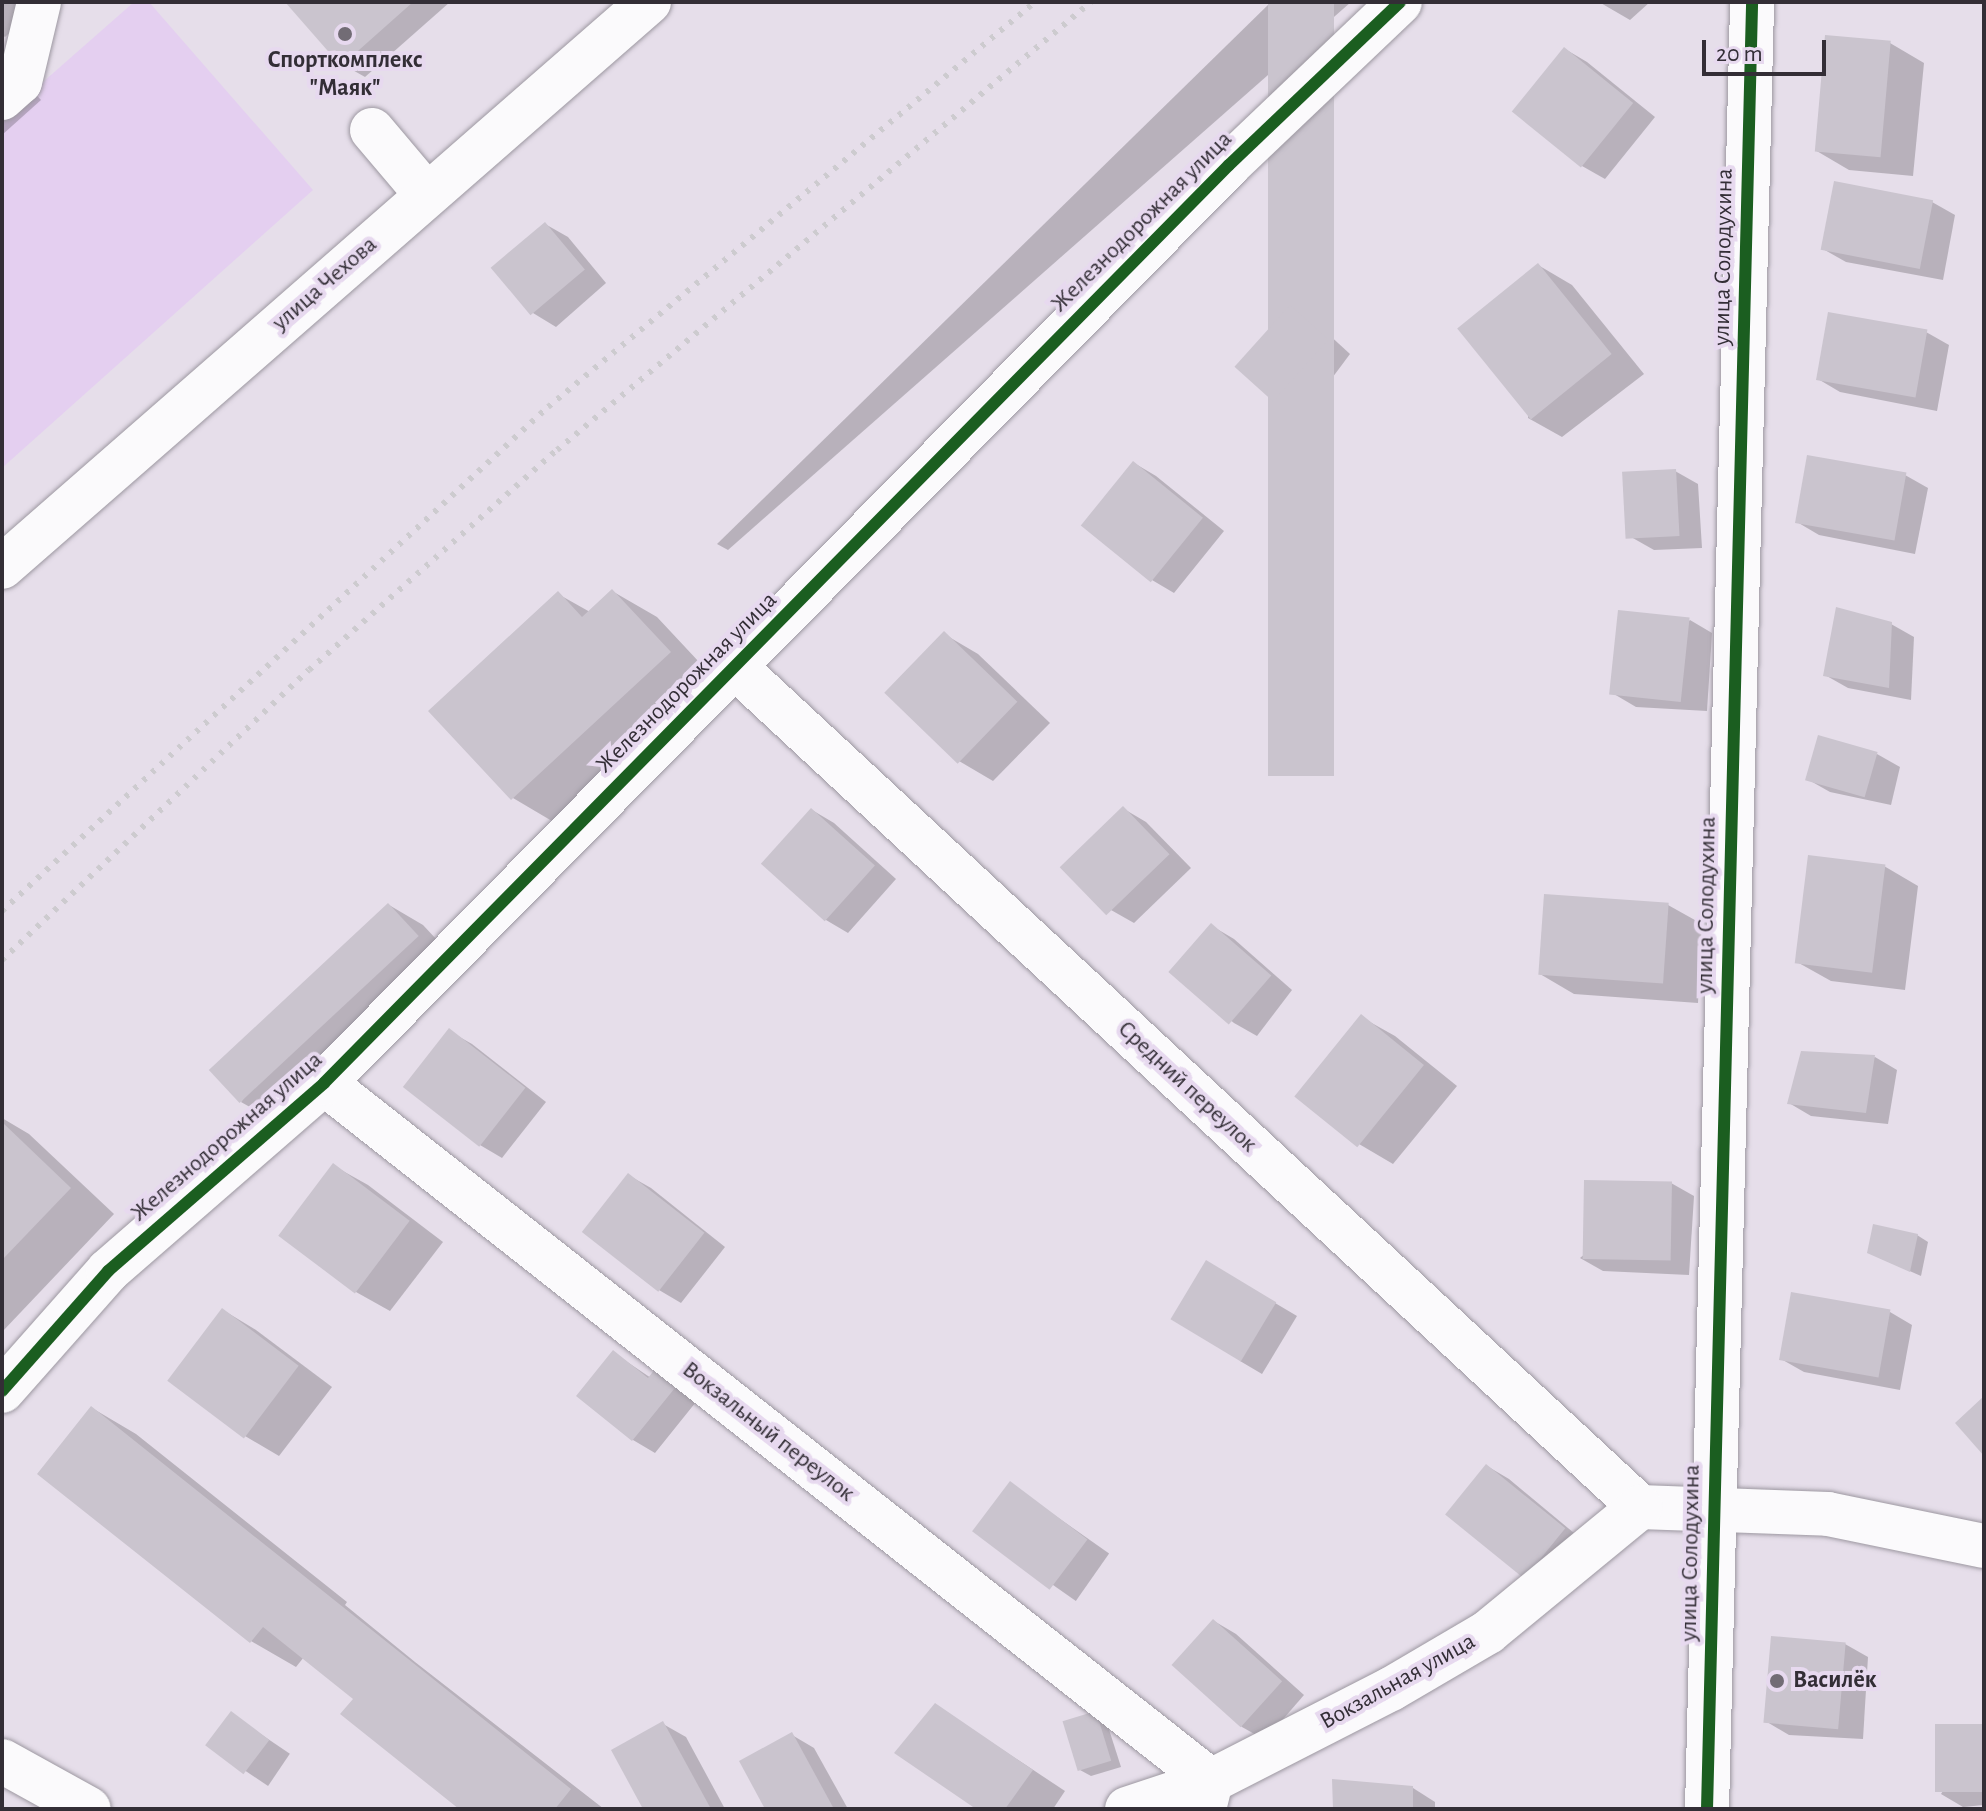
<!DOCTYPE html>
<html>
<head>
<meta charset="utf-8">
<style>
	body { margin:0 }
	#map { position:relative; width:1986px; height:1811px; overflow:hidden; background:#e6deea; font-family:"Alegreya Sans",sans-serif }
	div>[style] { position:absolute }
	.green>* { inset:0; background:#e4cff0 }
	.shadow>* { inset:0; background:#0003; transform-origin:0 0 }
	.building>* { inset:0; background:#cac4ce; transform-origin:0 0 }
	.roads { filter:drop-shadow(0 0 2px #9d98a1) drop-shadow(0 0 2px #9d98a1) }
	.minor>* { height:44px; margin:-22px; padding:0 22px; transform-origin:22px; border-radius:22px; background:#fbfafc }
	.rail>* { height:6px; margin-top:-3px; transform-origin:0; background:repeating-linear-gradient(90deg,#cdcbcf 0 4px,transparent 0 12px) }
	.cycleway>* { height:12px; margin:-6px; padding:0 6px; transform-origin:6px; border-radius:6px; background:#1b5e20 }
	.dots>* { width:22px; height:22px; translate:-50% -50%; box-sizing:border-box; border:4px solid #e7d9ef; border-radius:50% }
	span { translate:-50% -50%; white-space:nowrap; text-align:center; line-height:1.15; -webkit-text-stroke:8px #e7d9ef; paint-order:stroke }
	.poi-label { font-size:24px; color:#332e36; font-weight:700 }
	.left { translate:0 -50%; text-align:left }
	.street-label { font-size:24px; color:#332e36 }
	.frame { position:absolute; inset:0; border:4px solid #332e36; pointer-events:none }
	.scale { position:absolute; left:1702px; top:40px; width:124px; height:36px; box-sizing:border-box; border:4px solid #332e36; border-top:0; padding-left:10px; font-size:24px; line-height:28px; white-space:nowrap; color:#332e36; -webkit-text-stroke:6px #e7d9ef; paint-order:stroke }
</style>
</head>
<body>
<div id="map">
	<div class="green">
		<div style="clip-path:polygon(134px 2px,149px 2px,313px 190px,2px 468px,2px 118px)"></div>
	</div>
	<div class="shadow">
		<div style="clip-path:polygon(2px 2px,44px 2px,5px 37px,2px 35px)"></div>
		<div style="clip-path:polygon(287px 2px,450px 2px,365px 77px,342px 64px)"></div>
		<div style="clip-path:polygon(1271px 2px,1351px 2px,728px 550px,717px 544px)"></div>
		<div style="clip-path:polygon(1599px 2px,1650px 2px,1630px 20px)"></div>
		<div style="clip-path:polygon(1890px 43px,1924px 63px,1913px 176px,1849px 170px,1815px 150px)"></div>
		<div style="clip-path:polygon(1565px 49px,1587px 62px,1655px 117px,1605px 179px,1582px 166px,1516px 111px)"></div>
		<div style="clip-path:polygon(2px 57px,41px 100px,2px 135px)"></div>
		<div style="clip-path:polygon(1932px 202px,1955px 215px,1943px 280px,1846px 262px,1823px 249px)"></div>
		<div style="clip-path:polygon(545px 224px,568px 237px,606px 283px,556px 327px,533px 313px)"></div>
		<div style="clip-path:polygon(1538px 265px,1572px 285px,1644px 374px,1562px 437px,1528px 418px)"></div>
		<div style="clip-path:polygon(1291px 308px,1313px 320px,1350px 354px,1303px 417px,1281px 404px,1242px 370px)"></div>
		<div style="clip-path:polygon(1926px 332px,1949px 345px,1937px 411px,1840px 392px,1818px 379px)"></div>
		<div style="clip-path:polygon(1134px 463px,1156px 476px,1224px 531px,1174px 593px,1152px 580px)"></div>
		<div style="clip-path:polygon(1675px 471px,1698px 484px,1702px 548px,1654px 550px,1631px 537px)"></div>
		<div style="clip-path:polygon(1905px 475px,1928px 488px,1915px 554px,1819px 535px,1797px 522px)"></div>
		<div style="clip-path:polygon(612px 591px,657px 617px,714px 678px,557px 824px,513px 798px,558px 594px,590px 612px)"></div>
		<div style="clip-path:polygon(1690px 620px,1712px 633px,1707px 711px,1636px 707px,1614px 694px)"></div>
		<div style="clip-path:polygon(1891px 624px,1914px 637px,1911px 700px,1848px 688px,1825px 675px)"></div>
		<div style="clip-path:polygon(944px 634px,978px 654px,1050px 723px,993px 781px,959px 761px)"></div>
		<div style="clip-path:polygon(1877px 754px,1900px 767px,1891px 805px,1830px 792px,1807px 779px)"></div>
		<div style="clip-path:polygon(1124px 809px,1146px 822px,1191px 868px,1134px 923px,1111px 910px)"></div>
		<div style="clip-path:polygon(812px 810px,834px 823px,896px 879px,848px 933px,826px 920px)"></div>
		<div style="clip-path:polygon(1884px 866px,1918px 886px,1905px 990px,1831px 981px,1797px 962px)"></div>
		<div style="clip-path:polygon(389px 905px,423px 925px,452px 956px,275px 1121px,241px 1102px)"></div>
		<div style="clip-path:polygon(1668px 905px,1702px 924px,1698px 1003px,1574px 994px,1540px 974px)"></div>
		<div style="clip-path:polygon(1212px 926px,1234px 939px,1292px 990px,1257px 1036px,1234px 1023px,1172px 974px)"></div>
		<div style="clip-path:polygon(1361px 1017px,1395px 1036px,1457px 1086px,1393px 1164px,1359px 1144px)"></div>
		<div style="clip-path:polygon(449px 1031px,472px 1044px,546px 1102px,502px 1158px,480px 1145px)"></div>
		<div style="clip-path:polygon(1875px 1057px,1897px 1070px,1888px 1124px,1811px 1116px,1789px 1103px)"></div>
		<div style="clip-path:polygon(2px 1118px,29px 1134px,114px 1214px,2px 1332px)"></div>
		<div style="clip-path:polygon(334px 1166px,368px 1185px,443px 1242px,390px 1311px,356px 1292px)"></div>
		<div style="clip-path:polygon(628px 1175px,651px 1188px,725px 1247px,681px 1303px,659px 1290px,584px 1231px)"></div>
		<div style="clip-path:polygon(1671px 1183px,1694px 1196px,1689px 1275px,1603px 1271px,1580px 1258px)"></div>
		<div style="clip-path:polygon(1917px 1235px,1928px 1242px,1921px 1276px,1880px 1258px)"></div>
		<div style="clip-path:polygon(1207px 1263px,1297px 1316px,1262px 1374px,1240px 1361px)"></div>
		<div style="clip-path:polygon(223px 1310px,256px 1330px,332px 1387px,279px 1456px,245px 1436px)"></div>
		<div style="clip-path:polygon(1890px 1312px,1912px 1325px,1900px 1390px,1804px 1372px,1781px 1359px)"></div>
		<div style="clip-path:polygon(614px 1353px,651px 1378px,704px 1392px,655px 1453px,633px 1440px)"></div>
		<div style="clip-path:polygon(92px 1408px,136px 1434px,347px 1602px,345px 1605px,415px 1662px,604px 1809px,462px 1809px,355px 1699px,304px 1657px,296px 1667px,251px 1641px)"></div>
		<div style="clip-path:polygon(1487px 1466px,1509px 1479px,1586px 1543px,1525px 1577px)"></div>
		<div style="left:1010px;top:1484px;width:121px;height:58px;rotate:35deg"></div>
		<div style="clip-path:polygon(1214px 1621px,1236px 1634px,1304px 1695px,1265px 1740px,1242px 1727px,1175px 1665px)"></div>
		<div style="clip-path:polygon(1845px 1644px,1868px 1657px,1863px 1739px,1789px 1735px,1767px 1722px)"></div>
		<div style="clip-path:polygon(935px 1705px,1065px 1791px,1053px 1809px,980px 1809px)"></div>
		<div style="left:231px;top:1714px;width:71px;height:39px;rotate:34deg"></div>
		<div style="clip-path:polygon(1106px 1720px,1121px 1767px,1091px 1776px,1080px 1770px,1065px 1723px)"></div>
		<div style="clip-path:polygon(663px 1724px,686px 1737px,725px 1809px,645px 1809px)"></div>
		<div style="clip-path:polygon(1984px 1726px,1984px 1805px,1963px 1807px,1941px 1794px)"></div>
		<div style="clip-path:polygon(792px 1735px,814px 1748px,848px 1809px,768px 1809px)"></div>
		<div style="clip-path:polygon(1413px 1788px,1435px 1802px,1435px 1809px,1335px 1809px)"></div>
	</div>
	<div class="building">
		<div style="clip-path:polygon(285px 2px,413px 2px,341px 66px)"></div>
		<div style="left:1268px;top:2px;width:66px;height:774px"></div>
		<div style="left:1825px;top:35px;width:66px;height:117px;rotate:5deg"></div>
		<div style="left:1564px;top:47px;width:89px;height:83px;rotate:39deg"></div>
		<div style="left:1834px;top:181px;width:101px;height:70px;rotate:11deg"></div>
		<div style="left:545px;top:222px;width:62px;height:71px;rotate:50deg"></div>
		<div style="left:1538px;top:263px;width:117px;height:104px;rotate:51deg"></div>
		<div style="left:1290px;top:305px;width:52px;height:83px;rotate:42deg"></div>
		<div style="left:1828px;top:312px;width:101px;height:69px;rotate:10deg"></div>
		<div style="left:1807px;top:455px;width:101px;height:69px;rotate:10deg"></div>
		<div style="left:1133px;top:461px;width:90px;height:83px;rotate:39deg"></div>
		<div style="left:1676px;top:469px;width:67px;height:54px;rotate:87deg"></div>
		<div style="clip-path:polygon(612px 589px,671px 652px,511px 800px,428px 711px,558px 591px,582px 617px)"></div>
		<div style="clip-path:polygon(1836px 607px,1892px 622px,1889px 688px,1823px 676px)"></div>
		<div style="left:1618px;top:610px;width:72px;height:85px;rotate:6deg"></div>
		<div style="left:944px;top:631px;width:102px;height:86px;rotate:44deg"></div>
		<div style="left:1818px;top:735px;width:62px;height:47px;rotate:16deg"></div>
		<div style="left:1123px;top:806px;width:67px;height:88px;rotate:46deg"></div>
		<div style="left:811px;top:808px;width:86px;height:75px;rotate:42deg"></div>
		<div style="left:1808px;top:855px;width:78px;height:109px;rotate:7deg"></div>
		<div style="left:1544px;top:894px;width:125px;height:81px;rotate:4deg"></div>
		<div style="left:388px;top:903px;width:45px;height:245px;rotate:47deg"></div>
		<div style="left:1211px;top:923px;width:80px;height:65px;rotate:41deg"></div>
		<div style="left:1361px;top:1014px;width:81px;height:106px;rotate:39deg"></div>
		<div style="left:449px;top:1028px;width:97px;height:75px;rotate:38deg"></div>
		<div style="clip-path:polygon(1801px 1051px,1875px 1055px,1866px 1113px,1787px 1104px)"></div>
		<div style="clip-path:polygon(2px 1122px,71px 1188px,2px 1260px)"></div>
		<div style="left:333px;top:1163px;width:96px;height:91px;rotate:37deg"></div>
		<div style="left:628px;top:1173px;width:97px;height:75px;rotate:38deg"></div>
		<div style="left:1584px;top:1180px;width:88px;height:79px;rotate:1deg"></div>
		<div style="clip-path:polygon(1873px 1224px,1918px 1234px,1910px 1272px,1867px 1253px)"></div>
		<div style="left:1206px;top:1260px;width:82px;height:69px;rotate:31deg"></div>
		<div style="left:1791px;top:1292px;width:101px;height:69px;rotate:10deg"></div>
		<div style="left:222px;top:1308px;width:96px;height:91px;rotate:37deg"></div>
		<div style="clip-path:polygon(613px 1350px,648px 1378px,662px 1360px,683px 1378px,632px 1441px,576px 1396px)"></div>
		<div style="clip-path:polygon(1984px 1396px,1984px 1456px,1955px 1423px)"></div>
		<div style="clip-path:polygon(91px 1406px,571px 1789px,555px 1809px,459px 1809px,340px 1714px,353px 1699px,263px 1627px,250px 1643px,37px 1474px)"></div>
		<div style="left:1486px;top:1464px;width:102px;height:65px;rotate:39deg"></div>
		<div style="left:1010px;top:1481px;width:97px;height:63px;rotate:37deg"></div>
		<div style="left:1213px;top:1619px;width:93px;height:62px;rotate:42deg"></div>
		<div style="left:1771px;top:1636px;width:75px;height:87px;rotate:5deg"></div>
		<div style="clip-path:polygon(935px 1703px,1033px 1770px,1005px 1809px,976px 1809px,894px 1753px)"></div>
		<div style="left:231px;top:1711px;width:48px;height:43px;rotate:37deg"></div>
		<div style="left:1096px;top:1711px;width:52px;height:35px;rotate:73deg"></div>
		<div style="clip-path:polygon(663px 1721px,711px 1809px,643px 1809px,611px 1750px)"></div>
		<div style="left:1984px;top:1724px;width:68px;height:49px;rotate:90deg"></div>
		<div style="clip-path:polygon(792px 1732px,834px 1809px,765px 1809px,739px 1761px)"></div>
		<div style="clip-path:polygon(1332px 1779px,1413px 1786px,1413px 1809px,1333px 1809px)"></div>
	</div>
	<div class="roads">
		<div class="minor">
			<div style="left:2px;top:98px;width:24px;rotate:-42deg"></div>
			<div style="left:20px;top:82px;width:82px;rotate:-76.6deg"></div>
			<div style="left:372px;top:130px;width:84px;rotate:49.8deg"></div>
			<div style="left:2px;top:567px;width:859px;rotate:-41.13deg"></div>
			<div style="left:734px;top:666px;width:1236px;rotate:42.87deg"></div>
			<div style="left:324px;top:1083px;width:1129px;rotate:38.2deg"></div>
			<div style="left:1211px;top:1781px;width:29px;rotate:104deg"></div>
			<div style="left:2px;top:1391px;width:160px;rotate:-48.5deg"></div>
			<div style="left:108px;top:1271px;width:286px;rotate:-41deg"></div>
			<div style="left:324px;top:1083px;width:1289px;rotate:-45.41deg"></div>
			<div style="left:1229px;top:165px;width:236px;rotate:-43.6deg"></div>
			<div style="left:1640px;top:1507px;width:188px;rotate:2.1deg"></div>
			<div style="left:1828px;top:1514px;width:159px;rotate:11.6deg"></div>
			<div style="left:2px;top:1761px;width:99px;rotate:28.9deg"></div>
			<div style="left:1127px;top:1809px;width:89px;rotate:-18.4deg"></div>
			<div style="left:1211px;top:1781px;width:202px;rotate:-27.1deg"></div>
			<div style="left:1391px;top:1689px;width:113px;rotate:-30.4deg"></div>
			<div style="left:1488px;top:1632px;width:197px;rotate:-39.4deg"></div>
			<div style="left:1707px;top:1809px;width:1808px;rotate:-88.57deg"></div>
		</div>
	</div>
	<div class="rail">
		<div style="left:2px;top:911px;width:743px;rotate:-42.71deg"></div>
		<div style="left:548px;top:407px;width:633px;rotate:-39.75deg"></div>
		<div style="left:2px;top:960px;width:422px;rotate:-43.4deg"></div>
		<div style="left:309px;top:670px;width:332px;rotate:-41.6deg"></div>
		<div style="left:557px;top:450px;width:697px;rotate:-40deg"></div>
	</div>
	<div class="cycleway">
		<div style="left:2px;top:1391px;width:160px;rotate:-48.5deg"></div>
		<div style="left:108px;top:1271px;width:286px;rotate:-41deg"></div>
		<div style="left:324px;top:1083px;width:1289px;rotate:-45.41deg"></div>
		<div style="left:1229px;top:165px;width:236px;rotate:-43.6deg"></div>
		<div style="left:1707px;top:1809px;width:1808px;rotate:-88.57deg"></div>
	</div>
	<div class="dots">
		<div style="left:345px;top:34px;background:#726c75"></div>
		<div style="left:1777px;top:1681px;background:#726c75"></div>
	</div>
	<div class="poi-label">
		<span style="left:345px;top:75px">Спорткомплекс<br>"Маяк"</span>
		<span class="left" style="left:1793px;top:1681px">Василёк</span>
	</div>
	<div class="street-label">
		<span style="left:1142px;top:222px;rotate:-45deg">Железнодорожная улица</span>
		<span style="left:1724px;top:257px;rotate:-89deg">улица Солодухина</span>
		<span style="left:325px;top:284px;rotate:-41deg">улица Чехова</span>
		<span style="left:687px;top:683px;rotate:-45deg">Железнодорожная улица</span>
		<span style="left:1707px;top:905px;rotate:-89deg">улица Солодухина</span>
		<span style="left:1187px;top:1087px;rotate:43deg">Средний переулок</span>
		<span style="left:227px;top:1137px;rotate:-41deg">Железнодорожная улица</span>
		<span style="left:768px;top:1432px;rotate:38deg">Вокзальный переулок</span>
		<span style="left:1691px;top:1553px;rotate:-89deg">улица Солодухина</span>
		<span style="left:1398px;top:1682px;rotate:-29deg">Вокзальная улица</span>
	</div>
	<div class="frame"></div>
	<div class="scale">20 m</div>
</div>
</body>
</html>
